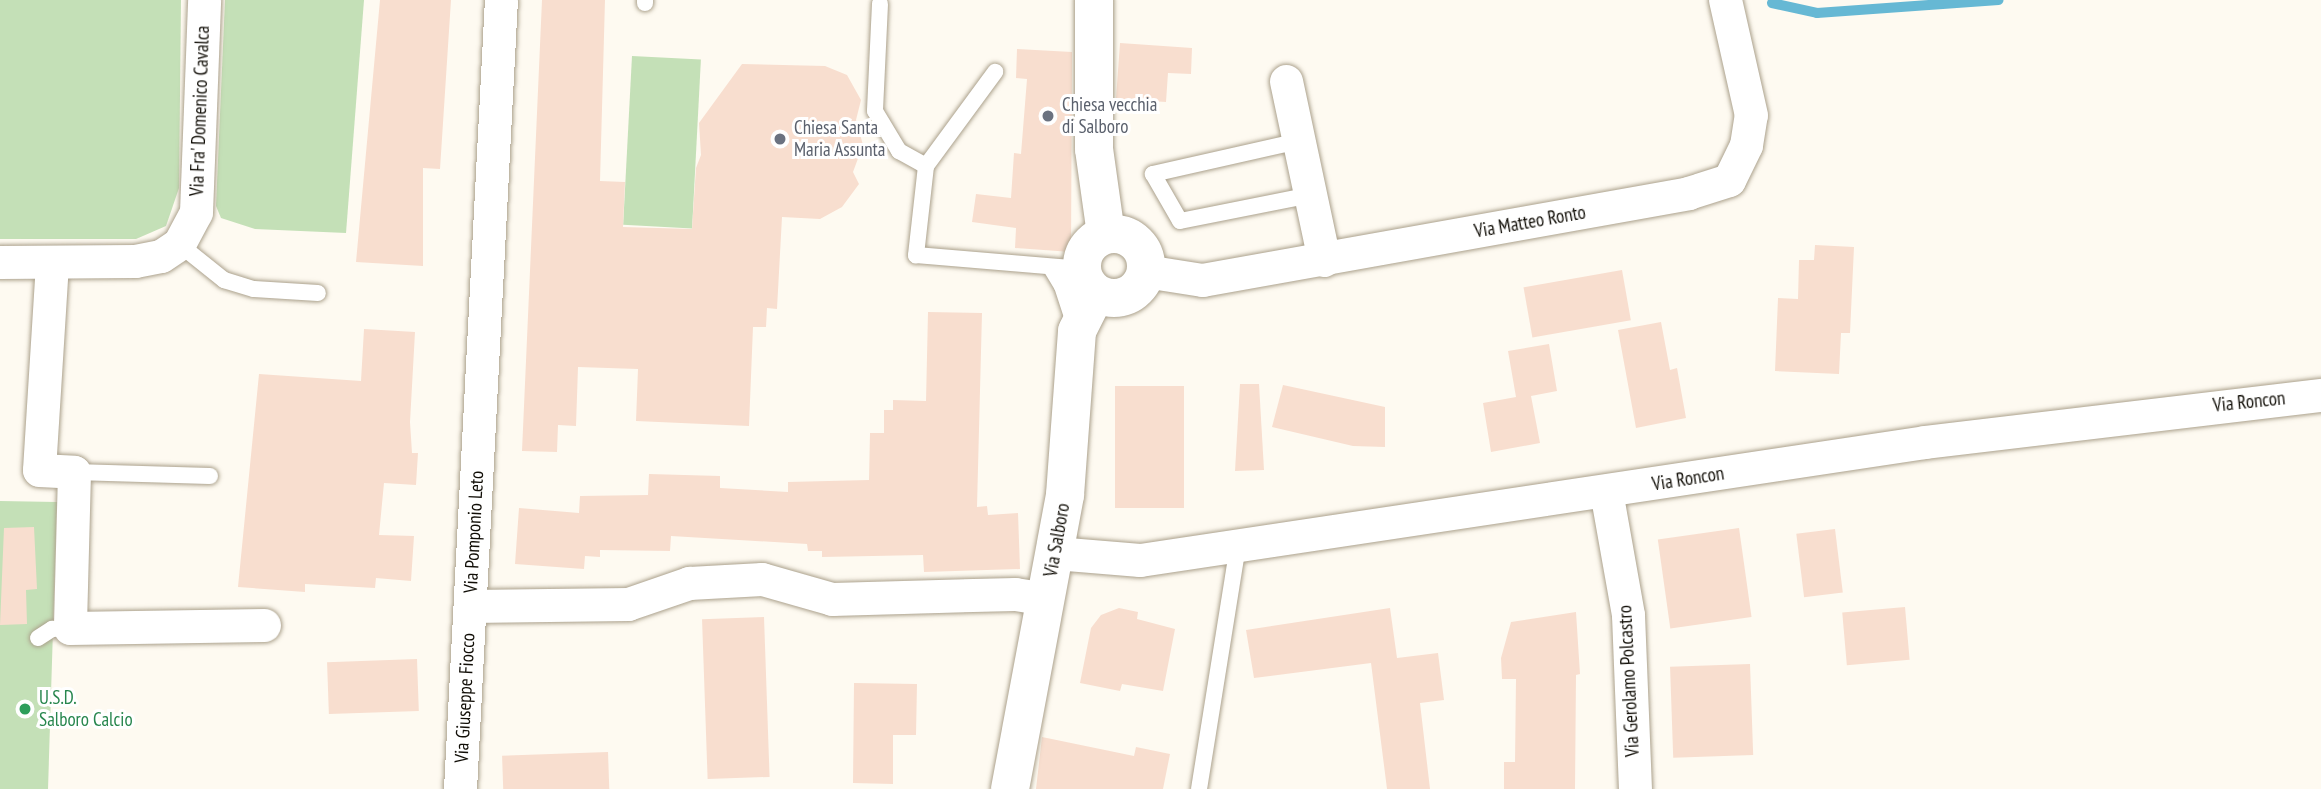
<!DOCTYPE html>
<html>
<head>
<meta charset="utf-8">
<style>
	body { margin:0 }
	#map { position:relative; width:2321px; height:789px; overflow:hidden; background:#fefaf1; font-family:"PT Sans Narrow",sans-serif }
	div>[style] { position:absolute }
	.green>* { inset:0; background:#c4e0b7; transform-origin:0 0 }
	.stream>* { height:10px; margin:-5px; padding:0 5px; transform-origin:5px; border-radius:5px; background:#66b8d4 }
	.building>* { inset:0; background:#f8decf; transform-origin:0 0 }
	.roads { filter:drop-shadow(0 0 2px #aba18c) drop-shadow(0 0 2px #aba18c) }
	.service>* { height:16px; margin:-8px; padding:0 8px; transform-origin:8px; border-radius:8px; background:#fff }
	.minor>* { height:33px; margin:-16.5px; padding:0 16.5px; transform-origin:16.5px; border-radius:16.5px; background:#fff }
	.tertiary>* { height:38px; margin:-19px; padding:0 19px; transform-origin:19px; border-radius:19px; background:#fff }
	.tertiary>.ring { margin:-19px; padding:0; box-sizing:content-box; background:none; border:38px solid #fff; border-radius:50% }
	.dots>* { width:19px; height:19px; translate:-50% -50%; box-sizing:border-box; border:4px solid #fff; border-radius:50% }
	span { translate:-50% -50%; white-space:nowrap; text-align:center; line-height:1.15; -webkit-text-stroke:6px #fff; paint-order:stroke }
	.worship-label { font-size:19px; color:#5b616d }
	.left { translate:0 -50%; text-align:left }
	.street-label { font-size:19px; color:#110e07 }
	.leisure-label { font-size:19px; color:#27864d }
</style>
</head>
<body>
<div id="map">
	<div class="green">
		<div style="clip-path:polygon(0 0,181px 0,179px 188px,166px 226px,136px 239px,0 239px)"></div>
		<div style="clip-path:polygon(225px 0,364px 0,346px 233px,255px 229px,221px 218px,216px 206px)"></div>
		<div style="left:632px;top:56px;width:69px;height:169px;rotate:3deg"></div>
		<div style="clip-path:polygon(0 501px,57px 502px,48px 789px,0 789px)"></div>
	</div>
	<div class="stream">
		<div style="left:1772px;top:3px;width:46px;rotate:12.5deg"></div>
		<div style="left:1817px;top:13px;width:182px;rotate:-4.1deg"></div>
	</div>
	<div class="building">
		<div style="clip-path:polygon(380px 0,451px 0,440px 169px,423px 168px,423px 266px,356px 262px)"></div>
		<div style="clip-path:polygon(542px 0,605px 0,600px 181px,625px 182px,623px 227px,692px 229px,696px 168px,701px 155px,699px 123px,742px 64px,825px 66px,847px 75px,861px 100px,856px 120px,863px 145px,853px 172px,859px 184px,842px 207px,820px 219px,782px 217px,777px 309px,767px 308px,766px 327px,753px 327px,749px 426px,636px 421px,638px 369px,578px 367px,576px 426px,558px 425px,557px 452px,522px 451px)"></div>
		<div style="clip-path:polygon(1120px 43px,1192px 48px,1191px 74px,1168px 73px,1166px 102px,1116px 99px)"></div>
		<div style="clip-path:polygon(1017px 49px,1072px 52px,1071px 252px,1015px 248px,1016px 228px,972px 222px,976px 194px,1011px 198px,1014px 153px,1021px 154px,1027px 79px,1016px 78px)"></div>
		<div style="clip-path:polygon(1815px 245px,1854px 247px,1850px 333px,1841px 333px,1839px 374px,1775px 371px,1778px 298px,1798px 299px,1799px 260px,1814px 260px)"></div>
		<div style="left:1622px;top:270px;width:51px;height:100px;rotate:80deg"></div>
		<div style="clip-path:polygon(928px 312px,982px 313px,977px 507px,987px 506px,988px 515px,1018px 513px,1020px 569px,924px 572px,923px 555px,822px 557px,822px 551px,808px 551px,807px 544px,671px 536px,670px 551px,600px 550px,600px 557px,585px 556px,584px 569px,515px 564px,519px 508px,579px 513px,580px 496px,648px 495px,649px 474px,720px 476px,720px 488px,788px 492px,788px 482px,869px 480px,870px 433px,884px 433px,884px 410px,893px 410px,893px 400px,926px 401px)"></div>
		<div style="clip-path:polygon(1661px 322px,1670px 370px,1677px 368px,1686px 418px,1636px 428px,1618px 330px)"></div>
		<div style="clip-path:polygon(364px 329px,415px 332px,410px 422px,412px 453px,418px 453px,416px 485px,384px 483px,379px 535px,414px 536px,411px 581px,376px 578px,375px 588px,305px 584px,305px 592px,238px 587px,259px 374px,361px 381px)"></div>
		<div style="clip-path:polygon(1549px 344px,1557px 391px,1531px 396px,1540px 443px,1491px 452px,1483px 403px,1516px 397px,1508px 351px)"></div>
		<div style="clip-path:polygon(1240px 384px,1259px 384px,1264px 470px,1235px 471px)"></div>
		<div style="clip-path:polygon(1283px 385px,1385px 407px,1385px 447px,1353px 446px,1272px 427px)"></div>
		<div style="left:1184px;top:386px;width:122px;height:69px;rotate:90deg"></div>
		<div style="clip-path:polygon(34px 527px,37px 589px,26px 590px,27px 624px,0 625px,4px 528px)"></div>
		<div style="left:1739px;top:528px;width:90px;height:82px;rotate:82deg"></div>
		<div style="left:1835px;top:529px;width:64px;height:39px;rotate:83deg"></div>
		<div style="left:1905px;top:607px;width:53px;height:63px;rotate:85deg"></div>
		<div style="clip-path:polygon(1119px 608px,1138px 612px,1137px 619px,1175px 629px,1163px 691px,1122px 684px,1120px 691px,1080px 683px,1091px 628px,1101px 615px)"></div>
		<div style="clip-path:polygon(1390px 608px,1397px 658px,1438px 653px,1444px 700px,1420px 703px,1430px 789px,1387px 789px,1371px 663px,1254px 678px,1246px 630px)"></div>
		<div style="clip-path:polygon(1576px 612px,1580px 674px,1576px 675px,1575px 789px,1504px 789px,1504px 762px,1515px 762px,1516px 679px,1502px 679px,1501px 658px,1511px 622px)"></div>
		<div style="left:764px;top:617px;width:160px;height:62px;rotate:88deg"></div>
		<div style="left:417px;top:659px;width:52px;height:90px;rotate:88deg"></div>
		<div style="left:1750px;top:664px;width:91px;height:80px;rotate:88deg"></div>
		<div style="clip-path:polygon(854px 683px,917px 684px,916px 735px,893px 735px,893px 784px,853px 783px)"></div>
		<div style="clip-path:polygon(1042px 737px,1134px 756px,1136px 747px,1170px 754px,1163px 789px,1036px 789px)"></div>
		<div style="left:608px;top:752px;width:37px;height:106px;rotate:88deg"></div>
	</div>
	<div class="roads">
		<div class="service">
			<div style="left:645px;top:3px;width:3px;rotate:-90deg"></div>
			<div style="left:880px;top:4px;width:107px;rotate:92.7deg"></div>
			<div style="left:875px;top:111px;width:47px;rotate:59deg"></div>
			<div style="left:899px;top:151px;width:31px;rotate:29deg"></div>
			<div style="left:926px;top:166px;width:90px;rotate:96.4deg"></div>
			<div style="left:916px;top:255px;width:167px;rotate:4.8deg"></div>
			<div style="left:1299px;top:141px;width:150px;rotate:167.3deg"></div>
			<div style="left:1153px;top:174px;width:54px;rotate:60.1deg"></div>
			<div style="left:1180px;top:221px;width:134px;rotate:-11.2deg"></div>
			<div style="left:926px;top:166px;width:117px;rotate:-53.7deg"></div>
			<div style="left:179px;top:244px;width:58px;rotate:38.7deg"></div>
			<div style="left:224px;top:280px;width:31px;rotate:17deg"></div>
			<div style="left:254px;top:289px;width:64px;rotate:3.6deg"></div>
			<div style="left:1051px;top:268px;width:21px;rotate:59deg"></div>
			<div style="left:1062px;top:286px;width:39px;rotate:72deg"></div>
			<div style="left:74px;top:472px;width:136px;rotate:1.7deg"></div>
			<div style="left:38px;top:638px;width:17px;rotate:-33deg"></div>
			<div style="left:52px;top:629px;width:18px;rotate:-3deg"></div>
			<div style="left:1199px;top:789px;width:247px;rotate:-80.9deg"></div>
		</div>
		<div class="minor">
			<div style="left:1286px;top:81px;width:183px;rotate:78deg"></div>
			<div style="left:0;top:262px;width:135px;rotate:-0.4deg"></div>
			<div style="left:135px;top:261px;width:26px;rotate:-11deg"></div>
			<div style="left:161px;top:256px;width:22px;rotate:-34deg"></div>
			<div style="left:179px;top:244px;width:36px;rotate:-62deg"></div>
			<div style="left:196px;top:212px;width:212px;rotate:-87.8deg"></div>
			<div style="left:52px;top:263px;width:207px;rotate:93.6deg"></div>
			<div style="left:39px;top:470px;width:35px;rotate:3deg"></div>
			<div style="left:74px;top:472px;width:156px;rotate:91.5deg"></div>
			<div style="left:70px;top:628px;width:194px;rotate:-0.9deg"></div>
			<div style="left:1145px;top:271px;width:58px;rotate:9deg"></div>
			<div style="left:1202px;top:280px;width:494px;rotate:-10.1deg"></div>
			<div style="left:1688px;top:193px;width:43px;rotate:-17.6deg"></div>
			<div style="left:1729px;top:180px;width:39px;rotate:-64deg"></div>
			<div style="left:1746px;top:145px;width:30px;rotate:-81deg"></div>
			<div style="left:1751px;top:115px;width:118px;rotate:-102.7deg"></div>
			<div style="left:1606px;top:491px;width:126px;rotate:79.9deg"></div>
			<div style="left:1628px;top:615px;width:174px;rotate:87.7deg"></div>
			<div style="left:1055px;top:553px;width:85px;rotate:4.7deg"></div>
			<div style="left:1140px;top:560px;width:794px;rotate:-8.55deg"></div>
			<div style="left:1925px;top:442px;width:399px;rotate:-6.8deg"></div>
			<div style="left:470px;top:606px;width:158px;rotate:-0.7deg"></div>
			<div style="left:628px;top:604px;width:65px;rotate:-19deg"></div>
			<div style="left:689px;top:583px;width:73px;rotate:-3.1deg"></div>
			<div style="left:762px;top:579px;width:73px;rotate:15.9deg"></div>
			<div style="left:832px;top:599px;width:183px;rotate:-1.6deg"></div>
			<div style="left:1015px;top:594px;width:32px;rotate:9deg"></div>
			<div style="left:460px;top:789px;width:790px;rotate:-87.03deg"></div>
		</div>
		<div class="tertiary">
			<div style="left:1094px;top:0;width:149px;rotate:90deg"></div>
			<div style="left:1094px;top:149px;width:86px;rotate:82deg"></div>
			<div class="ring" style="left:1082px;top:234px;width:26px;height:26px"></div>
			<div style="left:1010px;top:789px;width:299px;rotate:-79.4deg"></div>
			<div style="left:1065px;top:495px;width:164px;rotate:-85.8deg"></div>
			<div style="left:1077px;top:331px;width:42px;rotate:-63.4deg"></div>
		</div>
	</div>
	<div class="dots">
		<div style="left:1048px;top:116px;background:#6b7280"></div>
		<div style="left:780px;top:139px;background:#6b7280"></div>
		<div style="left:25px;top:709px;background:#2e9e5b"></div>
	</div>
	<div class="worship-label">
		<span class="left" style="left:1062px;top:116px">Chiesa vecchia<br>di Salboro</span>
		<span class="left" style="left:794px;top:139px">Chiesa Santa<br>Maria Assunta</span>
	</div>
	<div class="street-label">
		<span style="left:200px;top:111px;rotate:-88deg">Via Fra' Domenico Cavalca</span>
		<span style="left:1530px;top:222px;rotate:-10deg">Via Matteo Ronto</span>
		<span style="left:2249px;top:402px;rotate:-6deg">Via Roncon</span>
		<span style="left:1688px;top:479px;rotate:-9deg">Via Roncon</span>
		<span style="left:474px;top:532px;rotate:-87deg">Via Pomponio Leto</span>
		<span style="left:1057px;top:540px;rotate:-80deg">Via Salboro</span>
		<span style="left:1629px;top:681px;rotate:-93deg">Via Gerolamo Polcastro</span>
		<span style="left:465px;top:698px;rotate:-87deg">Via Giuseppe Fiocco</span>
	</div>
	<div class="leisure-label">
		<span class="left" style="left:39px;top:709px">U.S.D.<br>Salboro Calcio</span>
	</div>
</div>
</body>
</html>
